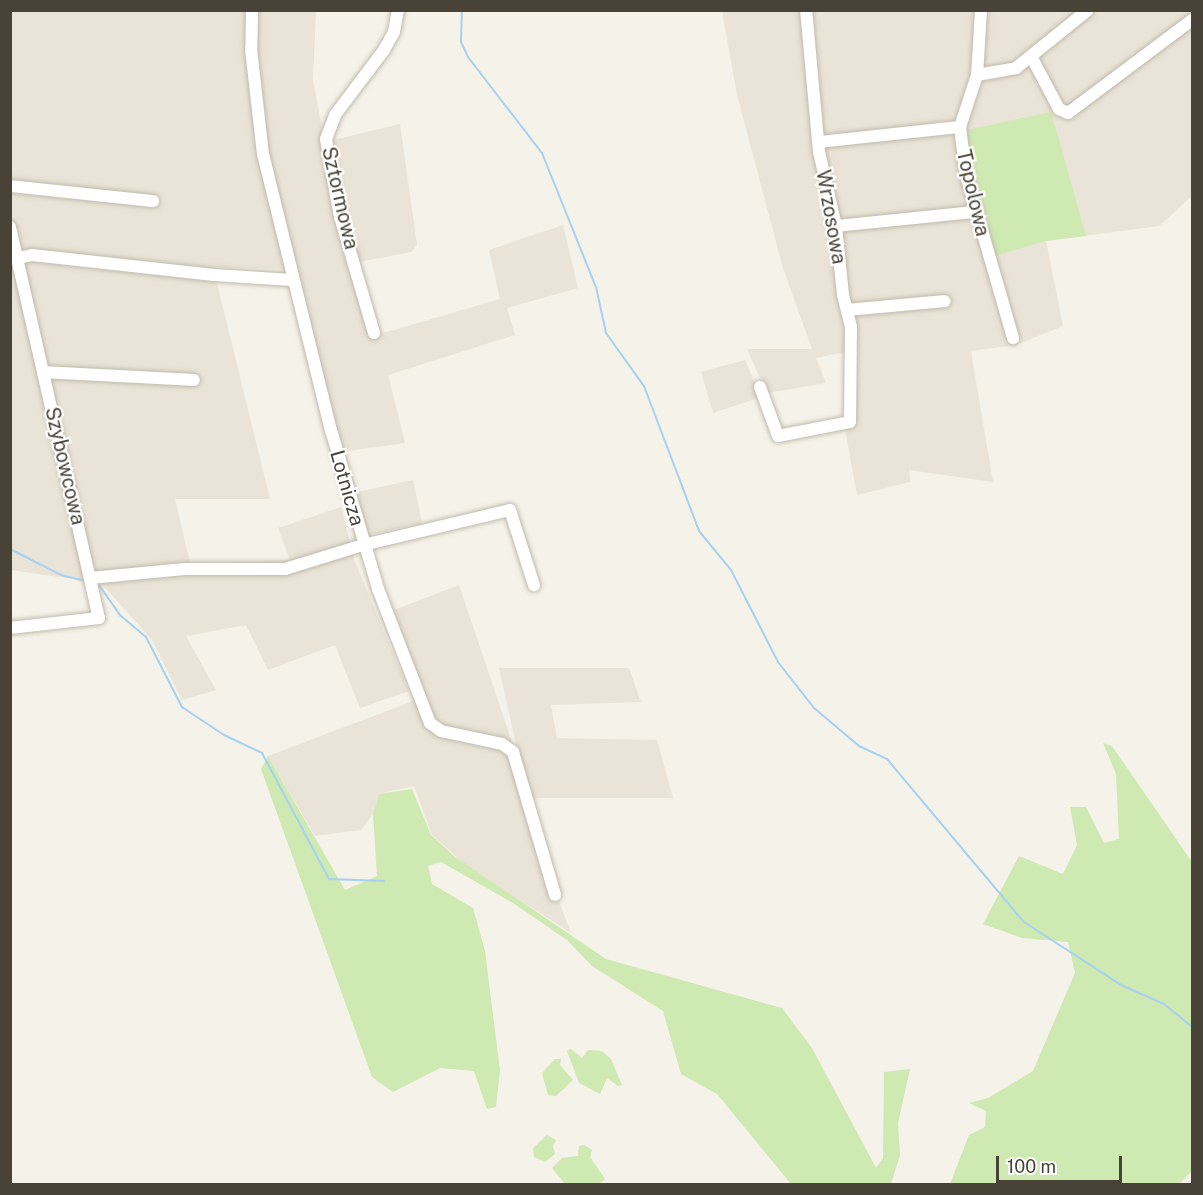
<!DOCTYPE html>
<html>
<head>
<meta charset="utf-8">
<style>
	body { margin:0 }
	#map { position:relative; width:1203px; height:1195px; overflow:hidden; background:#f5f2e9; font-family:"Public Sans",sans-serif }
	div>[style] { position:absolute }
	.residential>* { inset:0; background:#e9e4d7; transform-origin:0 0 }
	.green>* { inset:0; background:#cfe9b2 }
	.stream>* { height:2px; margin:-1px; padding:0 1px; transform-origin:1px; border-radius:1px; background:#a6d1f2 }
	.roads { filter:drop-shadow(0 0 2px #c1baac) drop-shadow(0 0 2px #c1baac) }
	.minor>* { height:12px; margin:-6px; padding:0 6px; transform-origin:6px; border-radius:6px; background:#fff }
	span { translate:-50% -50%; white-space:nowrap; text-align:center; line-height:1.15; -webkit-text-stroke:4.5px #fff; paint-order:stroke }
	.street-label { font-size:20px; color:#494337 }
	.frame { position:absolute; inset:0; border:12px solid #494337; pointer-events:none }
	.scale { position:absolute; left:996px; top:1156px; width:126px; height:27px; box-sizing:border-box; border:3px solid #494337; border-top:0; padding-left:8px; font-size:18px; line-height:21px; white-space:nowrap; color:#494337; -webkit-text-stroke:4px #fff; paint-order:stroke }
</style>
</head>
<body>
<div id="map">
	<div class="residential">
		<div style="clip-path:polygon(10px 11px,316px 11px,313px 80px,348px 266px,373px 336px,500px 299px,489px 250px,563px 225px,578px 288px,507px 308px,515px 335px,388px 375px,405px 443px,340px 452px,295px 269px,213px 267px,270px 499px,175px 499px,190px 563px,290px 560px,278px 528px,341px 507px,355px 562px,409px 691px,360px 708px,335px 645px,268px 670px,246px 625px,186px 636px,216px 690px,182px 700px,152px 640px,101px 583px,11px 570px)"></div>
		<div style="clip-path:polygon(722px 11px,1192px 11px,1192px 196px,1159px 226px,1046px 241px,1063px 326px,1016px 345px,971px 351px,993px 482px,909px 470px,910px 482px,857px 495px,846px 434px,845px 352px,816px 358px,826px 383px,767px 393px,747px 349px,812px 349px,783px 268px,737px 95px)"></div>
		<div style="clip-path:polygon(400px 124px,417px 245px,411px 252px,359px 262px,330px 141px)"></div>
		<div style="clip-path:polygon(745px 360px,761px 397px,713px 413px,701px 372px)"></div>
		<div style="left:413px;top:480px;width:44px;height:62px;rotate:78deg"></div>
		<div style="clip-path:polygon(459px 585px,511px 739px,526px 814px,571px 933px,469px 868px,432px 835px,414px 786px,379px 794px,373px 814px,361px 830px,315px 836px,268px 756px,424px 697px,394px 610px)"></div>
		<div style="clip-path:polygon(499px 668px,629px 668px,641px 702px,551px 705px,557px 738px,657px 740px,673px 798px,528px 798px)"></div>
	</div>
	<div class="green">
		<div style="clip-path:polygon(1051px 112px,1086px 236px,1045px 241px,995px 256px,966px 130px)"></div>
		<div style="clip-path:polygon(1103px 743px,1112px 746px,1192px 862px,1192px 1171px,1179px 1184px,950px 1184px,969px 1135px,985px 1127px,986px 1111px,969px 1103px,988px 1098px,1033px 1071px,1075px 973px,1068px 942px,1022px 938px,983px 924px,1019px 856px,1063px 874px,1077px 845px,1070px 807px,1086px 807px,1104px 843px,1119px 839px,1116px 774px)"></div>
		<div style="clip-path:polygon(268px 756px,345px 890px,377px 876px,373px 814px,379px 794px,412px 789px,431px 835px,454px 856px,606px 959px,782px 1008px,812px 1048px,876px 1168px,883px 1158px,884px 1072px,910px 1069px,898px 1123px,900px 1155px,891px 1184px,791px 1184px,717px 1094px,681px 1074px,663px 1011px,592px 966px,567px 940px,513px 903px,441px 862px,428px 866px,432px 884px,473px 908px,485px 951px,500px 1070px,496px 1107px,487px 1109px,474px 1071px,440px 1068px,393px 1092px,372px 1077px,261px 769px)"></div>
		<div style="clip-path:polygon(571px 1049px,582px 1058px,588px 1050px,602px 1051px,611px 1059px,622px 1085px,618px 1086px,607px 1078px,600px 1094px,579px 1083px,567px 1051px)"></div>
		<div style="clip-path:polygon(555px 1059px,561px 1059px,560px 1065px,573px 1080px,556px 1096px,548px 1095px,542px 1073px)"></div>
		<div style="clip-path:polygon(547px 1135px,556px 1140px,553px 1146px,555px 1154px,545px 1162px,534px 1157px,533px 1148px)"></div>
		<div style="clip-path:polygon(584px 1145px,592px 1150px,590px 1157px,605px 1179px,599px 1184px,565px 1184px,552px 1168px,562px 1158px,578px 1156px,579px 1146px)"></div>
	</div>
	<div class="stream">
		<div style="left:462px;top:10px;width:32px;rotate:92deg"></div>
		<div style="left:461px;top:42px;width:17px;rotate:65deg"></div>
		<div style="left:468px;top:57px;width:121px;rotate:52.4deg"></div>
		<div style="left:542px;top:153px;width:144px;rotate:68.1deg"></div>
		<div style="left:596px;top:287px;width:47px;rotate:77.7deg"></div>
		<div style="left:606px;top:333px;width:65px;rotate:54.4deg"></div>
		<div style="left:644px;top:386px;width:155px;rotate:69.2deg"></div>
		<div style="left:699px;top:531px;width:50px;rotate:50.6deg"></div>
		<div style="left:731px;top:570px;width:103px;rotate:62.9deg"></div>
		<div style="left:778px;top:662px;width:58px;rotate:52deg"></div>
		<div style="left:814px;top:708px;width:59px;rotate:40.2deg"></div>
		<div style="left:859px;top:746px;width:31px;rotate:25deg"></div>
		<div style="left:887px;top:759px;width:213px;rotate:50deg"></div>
		<div style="left:1024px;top:922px;width:116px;rotate:33deg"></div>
		<div style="left:1121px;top:985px;width:47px;rotate:23.8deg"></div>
		<div style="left:1164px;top:1004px;width:36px;rotate:39deg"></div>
		<div style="left:10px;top:549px;width:57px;rotate:27deg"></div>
		<div style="left:61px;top:575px;width:25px;rotate:14deg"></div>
		<div style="left:99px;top:585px;width:38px;rotate:55deg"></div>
		<div style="left:121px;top:616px;width:33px;rotate:40deg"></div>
		<div style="left:146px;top:637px;width:79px;rotate:62.8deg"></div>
		<div style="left:182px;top:707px;width:50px;rotate:33.7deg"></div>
		<div style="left:224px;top:735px;width:42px;rotate:25.3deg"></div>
		<div style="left:262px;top:753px;width:143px;rotate:62deg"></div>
		<div style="left:329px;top:879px;width:55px;rotate:2.1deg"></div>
	</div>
	<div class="roads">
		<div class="minor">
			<div style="left:252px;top:10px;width:39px;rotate:91deg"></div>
			<div style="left:251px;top:49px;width:106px;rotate:83.5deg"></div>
			<div style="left:263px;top:154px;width:284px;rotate:76.2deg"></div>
			<div style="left:331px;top:430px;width:166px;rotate:73.5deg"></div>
			<div style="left:378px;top:589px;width:144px;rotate:68.8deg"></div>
			<div style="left:430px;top:723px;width:14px;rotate:36deg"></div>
			<div style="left:441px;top:731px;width:62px;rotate:12deg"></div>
			<div style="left:502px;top:744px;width:14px;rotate:36deg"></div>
			<div style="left:513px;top:752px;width:149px;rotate:73.6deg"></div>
			<div style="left:981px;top:10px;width:65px;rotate:93.5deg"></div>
			<div style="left:977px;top:75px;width:55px;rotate:108.1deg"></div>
			<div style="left:960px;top:127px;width:48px;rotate:82.9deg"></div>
			<div style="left:966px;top:175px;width:170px;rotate:73.9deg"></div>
			<div style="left:1032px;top:58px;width:58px;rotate:62.1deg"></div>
			<div style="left:1059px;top:109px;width:10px;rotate:24deg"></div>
			<div style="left:1068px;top:113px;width:155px;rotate:-36.9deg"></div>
			<div style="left:977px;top:75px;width:40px;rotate:-10deg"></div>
			<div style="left:1016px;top:68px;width:92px;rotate:-38.9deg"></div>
			<div style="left:819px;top:142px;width:142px;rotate:-6.1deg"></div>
			<div style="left:10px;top:186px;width:144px;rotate:6deg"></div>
			<div style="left:836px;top:226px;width:140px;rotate:-5.8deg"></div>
			<div style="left:10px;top:227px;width:401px;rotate:77.2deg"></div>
			<div style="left:99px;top:618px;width:90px;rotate:173.6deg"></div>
			<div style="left:18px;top:258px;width:14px;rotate:-12deg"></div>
			<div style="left:32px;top:255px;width:183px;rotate:6.3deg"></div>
			<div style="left:214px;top:275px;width:78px;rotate:3.7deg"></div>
			<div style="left:847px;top:310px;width:98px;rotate:-5.2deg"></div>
			<div style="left:374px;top:333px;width:121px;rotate:-106.3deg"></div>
			<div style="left:340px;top:217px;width:79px;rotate:-100.2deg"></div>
			<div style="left:326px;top:139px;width:26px;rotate:-69deg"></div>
			<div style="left:335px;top:115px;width:81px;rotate:-53deg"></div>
			<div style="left:384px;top:50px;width:21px;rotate:-61deg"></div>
			<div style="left:394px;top:32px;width:22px;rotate:-80deg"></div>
			<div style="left:43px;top:372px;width:151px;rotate:3deg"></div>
			<div style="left:760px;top:387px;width:52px;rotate:69.8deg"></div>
			<div style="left:778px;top:436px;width:73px;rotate:-11deg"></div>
			<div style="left:850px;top:422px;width:95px;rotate:-89.4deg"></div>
			<div style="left:851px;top:327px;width:33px;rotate:-104deg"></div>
			<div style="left:843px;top:295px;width:69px;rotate:-95.8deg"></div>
			<div style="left:836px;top:226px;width:76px;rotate:-102.9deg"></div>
			<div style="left:819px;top:152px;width:143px;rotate:-95.2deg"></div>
			<div style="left:90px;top:578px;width:95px;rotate:-5.4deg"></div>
			<div style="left:185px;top:569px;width:100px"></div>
			<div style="left:285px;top:569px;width:82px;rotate:-17.1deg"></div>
			<div style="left:363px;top:545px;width:151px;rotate:-13.4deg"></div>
			<div style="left:510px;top:510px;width:79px;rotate:72.3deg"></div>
		</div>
	</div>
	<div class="street-label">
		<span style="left:973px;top:193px;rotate:77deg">Topolowa</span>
		<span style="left:340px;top:198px;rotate:77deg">Sztormowa</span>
		<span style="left:831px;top:217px;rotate:80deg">Wrzosowa</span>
		<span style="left:65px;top:466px;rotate:77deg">Szybowcowa</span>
		<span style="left:347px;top:488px;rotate:74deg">Lotnicza</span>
	</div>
	<div class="frame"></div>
	<div class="scale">100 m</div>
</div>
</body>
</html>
